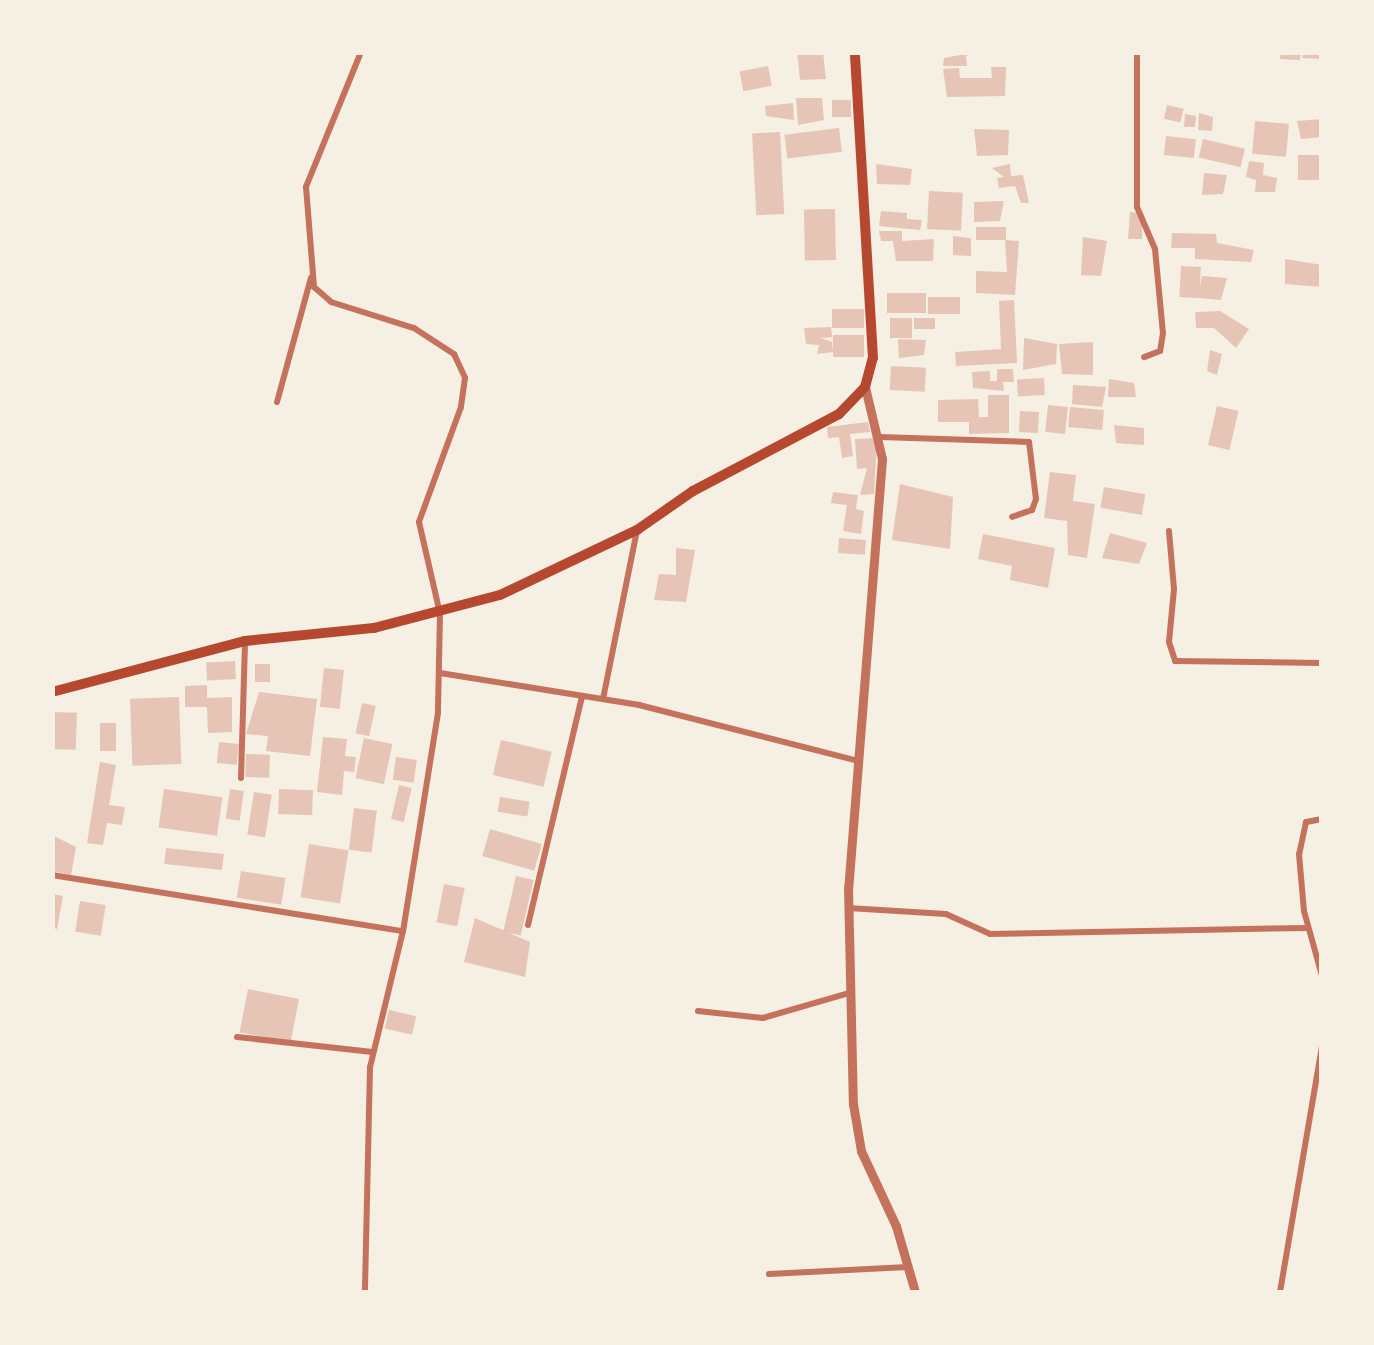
<!DOCTYPE html>
<html>
<head>
<meta charset="utf-8">
<style>
	body { margin:0 }
	#map { position:relative; width:1374px; height:1345px; overflow:hidden; background:#f6efe4; font-family:Signika,sans-serif }
	div>[style] { position:absolute }
	.building>* { inset:0; background:#e6c5b7; transform-origin:0 0 }
	.minor>* { height:6px; margin:-3px; padding:0 3px; transform-origin:3px; border-radius:3px; background:#c5725c }
	.tertiary>* { height:9px; margin:-4.5px; padding:0 4.5px; transform-origin:4.5px; border-radius:4.5px; background:#c5725c }
	.primary>* { height:10px; margin:-5px; padding:0 5px; transform-origin:5px; border-radius:5px; background:#b5482f }
	span { translate:-50% -50%; white-space:nowrap; text-align:center; line-height:1.15; -webkit-text-stroke:8px #f6efe4; paint-order:stroke }
	.frame { position:absolute; inset:0; border:55px solid #f6efe4; pointer-events:none }
</style>
</head>
<body>
<div id="map">
	<div class="building">
		<div style="clip-path:polygon(797px 52px,823px 52px,826px 79px,800px 80px)"></div>
		<div style="clip-path:polygon(976px 52px,966px 56px,967px 66px,943px 66px,944px 58px)"></div>
		<div style="clip-path:polygon(1281px 52px,1301px 52px,1300px 60px,1280px 59px)"></div>
		<div style="clip-path:polygon(1303px 52px,1322px 52px,1322px 59px,1302px 58px)"></div>
		<div style="left:768px;top:66px;width:20px;height:29px;rotate:79deg"></div>
		<div style="clip-path:polygon(991px 67px,1006px 67px,1005px 96px,947px 97px,943px 69px,959px 68px,960px 78px,992px 78px)"></div>
		<div style="clip-path:polygon(796px 98px,822px 98px,824px 120px,798px 125px)"></div>
		<div style="left:832px;top:100px;width:19px;height:17px"></div>
		<div style="clip-path:polygon(793px 103px,794px 120px,766px 116px,765px 106px)"></div>
		<div style="left:1167px;top:105px;width:17px;height:14px;rotate:13deg"></div>
		<div style="clip-path:polygon(1199px 113px,1213px 117px,1212px 131px,1198px 130px)"></div>
		<div style="clip-path:polygon(1185px 114px,1196px 116px,1195px 127px,1184px 127px)"></div>
		<div style="clip-path:polygon(1322px 119px,1322px 137px,1301px 139px,1297px 121px)"></div>
		<div style="left:1255px;top:121px;width:34px;height:33px;rotate:5deg"></div>
		<div style="left:839px;top:128px;width:24px;height:55px;rotate:83deg"></div>
		<div style="clip-path:polygon(974px 129px,1009px 130px,1008px 155px,977px 156px)"></div>
		<div style="left:780px;top:132px;width:82px;height:28px;rotate:87deg"></div>
		<div style="left:1166px;top:136px;width:30px;height:19px;rotate:6deg"></div>
		<div style="left:1203px;top:139px;width:43px;height:19px;rotate:13deg"></div>
		<div style="left:1298px;top:155px;width:24px;height:25px"></div>
		<div style="clip-path:polygon(1249px 161px,1264px 163px,1263px 175px,1277px 178px,1275px 192px,1255px 192px,1256px 180px,1246px 177px)"></div>
		<div style="clip-path:polygon(876px 164px,912px 169px,910px 185px,877px 184px)"></div>
		<div style="clip-path:polygon(1010px 164px,1011px 176px,1023px 175px,1029px 203px,1021px 203px,1015px 186px,999px 188px,997px 178px,1004px 177px,992px 168px)"></div>
		<div style="clip-path:polygon(1204px 173px,1227px 175px,1223px 194px,1202px 195px)"></div>
		<div style="left:929px;top:191px;width:34px;height:38px;rotate:3deg"></div>
		<div style="clip-path:polygon(1004px 201px,1000px 221px,974px 222px,974px 202px)"></div>
		<div style="left:835px;top:209px;width:51px;height:31px;rotate:89deg"></div>
		<div style="clip-path:polygon(881px 211px,907px 213px,907px 219px,922px 220px,920px 230px,879px 226px)"></div>
		<div style="clip-path:polygon(1130px 212px,1142px 213px,1142px 239px,1128px 239px)"></div>
		<div style="left:976px;top:227px;width:30px;height:13px"></div>
		<div style="clip-path:polygon(879px 231px,902px 231px,902px 241px,934px 239px,933px 261px,896px 261px,893px 241px,881px 241px)"></div>
		<div style="clip-path:polygon(1172px 233px,1216px 234px,1217px 243px,1254px 250px,1251px 262px,1195px 259px,1195px 248px,1171px 248px)"></div>
		<div style="clip-path:polygon(953px 236px,971px 238px,971px 256px,953px 255px)"></div>
		<div style="clip-path:polygon(1083px 237px,1107px 241px,1101px 276px,1081px 275px)"></div>
		<div style="clip-path:polygon(1005px 240px,1019px 241px,1015px 295px,976px 293px,976px 271px,1007px 272px)"></div>
		<div style="clip-path:polygon(1285px 259px,1322px 265px,1322px 287px,1285px 284px)"></div>
		<div style="left:1181px;top:266px;width:20px;height:31px;rotate:3deg"></div>
		<div style="clip-path:polygon(1202px 276px,1227px 278px,1221px 300px,1198px 298px)"></div>
		<div style="left:887px;top:293px;width:39px;height:20px"></div>
		<div style="left:928px;top:297px;width:32px;height:17px"></div>
		<div style="clip-path:polygon(1014px 300px,1017px 363px,956px 366px,955px 352px,1001px 349px,999px 301px)"></div>
		<div style="left:832px;top:309px;width:32px;height:19px"></div>
		<div style="clip-path:polygon(1220px 311px,1249px 329px,1236px 348px,1214px 328px,1196px 328px,1195px 312px)"></div>
		<div style="left:890px;top:318px;width:22px;height:20px"></div>
		<div style="left:935px;top:318px;width:11px;height:21px;rotate:90deg"></div>
		<div style="clip-path:polygon(831px 327px,832px 337px,821px 338px,832px 342px,833px 352px,817px 354px,819px 345px,806px 344px,804px 328px)"></div>
		<div style="left:864px;top:335px;width:22px;height:31px;rotate:90deg"></div>
		<div style="clip-path:polygon(1024px 338px,1057px 344px,1056px 364px,1023px 370px)"></div>
		<div style="clip-path:polygon(898px 339px,926px 340px,924px 355px,899px 358px)"></div>
		<div style="clip-path:polygon(1093px 342px,1093px 375px,1062px 374px,1059px 344px)"></div>
		<div style="clip-path:polygon(1210px 350px,1222px 354px,1217px 375px,1207px 371px)"></div>
		<div style="left:891px;top:366px;width:35px;height:24px;rotate:3deg"></div>
		<div style="clip-path:polygon(997px 369px,1013px 369px,1014px 382px,1003px 382px,1004px 391px,973px 388px,972px 372px,990px 371px,990px 381px,997px 381px)"></div>
		<div style="left:1044px;top:378px;width:17px;height:27px;rotate:87deg"></div>
		<div style="clip-path:polygon(1109px 379px,1134px 383px,1136px 397px,1108px 397px)"></div>
		<div style="clip-path:polygon(1073px 385px,1106px 387px,1102px 407px,1072px 404px)"></div>
		<div style="clip-path:polygon(988px 395px,1009px 395px,1009px 433px,969px 434px,969px 422px,938px 422px,938px 400px,978px 399px,979px 417px,988px 417px)"></div>
		<div style="left:1048px;top:405px;width:20px;height:27px;rotate:6deg"></div>
		<div style="left:1217px;top:406px;width:22px;height:40px;rotate:13deg"></div>
		<div style="left:1070px;top:407px;width:34px;height:20px;rotate:5deg"></div>
		<div style="left:1020px;top:411px;width:19px;height:21px;rotate:3deg"></div>
		<div style="clip-path:polygon(868px 422px,870px 432px,850px 434px,853px 456px,842px 458px,839px 437px,828px 438px,827px 427px)"></div>
		<div style="clip-path:polygon(1114px 425px,1144px 428px,1144px 445px,1116px 443px)"></div>
		<div style="clip-path:polygon(877px 438px,874px 494px,860px 495px,867px 468px,857px 469px,855px 439px)"></div>
		<div style="clip-path:polygon(1050px 472px,1076px 475px,1073px 501px,1095px 504px,1087px 558px,1068px 555px,1067px 521px,1044px 518px)"></div>
		<div style="clip-path:polygon(900px 484px,953px 497px,950px 549px,892px 540px)"></div>
		<div style="left:1104px;top:487px;width:42px;height:21px;rotate:10deg"></div>
		<div style="clip-path:polygon(833px 492px,858px 495px,856px 509px,864px 511px,861px 534px,843px 531px,847px 505px,831px 503px)"></div>
		<div style="clip-path:polygon(1110px 533px,1147px 543px,1139px 564px,1102px 558px)"></div>
		<div style="clip-path:polygon(983px 534px,1055px 548px,1048px 588px,1010px 580px,1012px 566px,978px 559px)"></div>
		<div style="left:839px;top:538px;width:27px;height:15px;rotate:4deg"></div>
		<div style="clip-path:polygon(676px 548px,695px 550px,686px 602px,654px 600px,659px 574px,676px 575px)"></div>
		<div style="left:235px;top:661px;width:18px;height:29px;rotate:87deg"></div>
		<div style="left:255px;top:664px;width:15px;height:18px"></div>
		<div style="left:324px;top:668px;width:20px;height:39px;rotate:6deg"></div>
		<div style="clip-path:polygon(207px 685px,207px 698px,232px 697px,232px 732px,208px 733px,207px 707px,185px 707px,185px 686px)"></div>
		<div style="clip-path:polygon(259px 692px,317px 699px,310px 756px,266px 751px,268px 736px,246px 734px)"></div>
		<div style="left:179px;top:697px;width:67px;height:49px;rotate:88deg"></div>
		<div style="left:362px;top:703px;width:14px;height:31px;rotate:12deg"></div>
		<div style="left:52px;top:712px;width:25px;height:37px;rotate:2deg"></div>
		<div style="left:116px;top:723px;width:28px;height:16px;rotate:90deg"></div>
		<div style="clip-path:polygon(323px 737px,347px 739px,345px 756px,356px 757px,354px 772px,344px 771px,342px 795px,317px 792px)"></div>
		<div style="left:364px;top:738px;width:29px;height:41px;rotate:12deg"></div>
		<div style="left:501px;top:740px;width:52px;height:36px;rotate:13deg"></div>
		<div style="left:219px;top:742px;width:20px;height:21px;rotate:6deg"></div>
		<div style="left:246px;top:754px;width:24px;height:23px;rotate:2deg"></div>
		<div style="left:396px;top:757px;width:21px;height:23px;rotate:8deg"></div>
		<div style="clip-path:polygon(100px 762px,116px 765px,109px 805px,125px 807px,122px 825px,107px 823px,103px 845px,87px 843px)"></div>
		<div style="left:399px;top:785px;width:13px;height:35px;rotate:13deg"></div>
		<div style="left:164px;top:789px;width:59px;height:39px;rotate:8deg"></div>
		<div style="left:230px;top:789px;width:14px;height:30px;rotate:8deg"></div>
		<div style="left:279px;top:789px;width:34px;height:25px;rotate:2deg"></div>
		<div style="left:254px;top:792px;width:18px;height:43px;rotate:9deg"></div>
		<div style="left:500px;top:797px;width:30px;height:15px;rotate:9deg"></div>
		<div style="left:354px;top:808px;width:23px;height:42px;rotate:7deg"></div>
		<div style="left:490px;top:829px;width:54px;height:28px;rotate:16deg"></div>
		<div style="clip-path:polygon(52px 835px,76px 847px,71px 875px,52px 871px)"></div>
		<div style="left:309px;top:844px;width:40px;height:54px;rotate:9deg"></div>
		<div style="left:166px;top:848px;width:58px;height:16px;rotate:6deg"></div>
		<div style="left:241px;top:871px;width:45px;height:27px;rotate:9deg"></div>
		<div style="left:516px;top:876px;width:18px;height:57px;rotate:13deg"></div>
		<div style="left:444px;top:884px;width:21px;height:39px;rotate:11deg"></div>
		<div style="clip-path:polygon(52px 894px,63px 896px,57px 929px,52px 928px)"></div>
		<div style="left:80px;top:901px;width:26px;height:31px;rotate:9deg"></div>
		<div style="clip-path:polygon(475px 918px,530px 942px,525px 977px,464px 962px)"></div>
		<div style="left:248px;top:989px;width:52px;height:44px;rotate:11deg"></div>
		<div style="left:389px;top:1010px;width:28px;height:19px;rotate:13deg"></div>
	</div>
	<div class="minor">
		<div style="left:361px;top:52px;width:146px;rotate:112.2deg"></div>
		<div style="left:306px;top:187px;width:100px;rotate:85.4deg"></div>
		<div style="left:314px;top:287px;width:23px;rotate:41deg"></div>
		<div style="left:331px;top:302px;width:87px;rotate:17.4deg"></div>
		<div style="left:414px;top:328px;width:48px;rotate:33deg"></div>
		<div style="left:454px;top:354px;width:26px;rotate:65deg"></div>
		<div style="left:465px;top:378px;width:29px;rotate:98deg"></div>
		<div style="left:461px;top:407px;width:122px;rotate:110.1deg"></div>
		<div style="left:419px;top:522px;width:94px;rotate:77.1deg"></div>
		<div style="left:440px;top:614px;width:99px;rotate:91.2deg"></div>
		<div style="left:438px;top:713px;width:221px;rotate:99.1deg"></div>
		<div style="left:403px;top:931px;width:140px;rotate:103.6deg"></div>
		<div style="left:370px;top:1067px;width:225px;rotate:91.3deg"></div>
		<div style="left:1137px;top:52px;width:155px;rotate:90deg"></div>
		<div style="left:1137px;top:207px;width:46px;rotate:66.8deg"></div>
		<div style="left:1155px;top:249px;width:84px;rotate:84.6deg"></div>
		<div style="left:1163px;top:333px;width:18px;rotate:99deg"></div>
		<div style="left:1160px;top:351px;width:17px;rotate:159deg"></div>
		<div style="left:277px;top:402px;width:129px;rotate:-74.7deg"></div>
		<div style="left:880px;top:437px;width:149px;rotate:1.9deg"></div>
		<div style="left:1029px;top:442px;width:57px;rotate:83deg"></div>
		<div style="left:1036px;top:499px;width:12px;rotate:110deg"></div>
		<div style="left:1032px;top:510px;width:21px;rotate:161deg"></div>
		<div style="left:1169px;top:531px;width:58px;rotate:85.1deg"></div>
		<div style="left:1174px;top:589px;width:53px;rotate:95.4deg"></div>
		<div style="left:1169px;top:642px;width:20px;rotate:72deg"></div>
		<div style="left:1175px;top:661px;width:147px;rotate:0.8deg"></div>
		<div style="left:440px;top:673px;width:202px;rotate:9.1deg"></div>
		<div style="left:639px;top:705px;width:226px;rotate:14.3deg"></div>
		<div style="left:603px;top:699px;width:172px;rotate:-78.6deg"></div>
		<div style="left:241px;top:778px;width:136px;rotate:-88.3deg"></div>
		<div style="left:1322px;top:819px;width:16px;rotate:169deg"></div>
		<div style="left:1306px;top:822px;width:33px;rotate:102deg"></div>
		<div style="left:1299px;top:854px;width:57px;rotate:85deg"></div>
		<div style="left:1304px;top:911px;width:67px;rotate:74.5deg"></div>
		<div style="left:52px;top:875px;width:355px;rotate:9.1deg"></div>
		<div style="left:848px;top:908px;width:98px;rotate:3.5deg"></div>
		<div style="left:946px;top:914px;width:48px;rotate:24.4deg"></div>
		<div style="left:990px;top:934px;width:318px;rotate:-1.1deg"></div>
		<div style="left:528px;top:925px;width:235px;rotate:-76.7deg"></div>
		<div style="left:698px;top:1011px;width:65px;rotate:6.1deg"></div>
		<div style="left:763px;top:1018px;width:90px;rotate:-16.2deg"></div>
		<div style="left:237px;top:1037px;width:136px;rotate:6.3deg"></div>
		<div style="left:769px;top:1274px;width:139px;rotate:-2.9deg"></div>
		<div style="left:1280px;top:1292px;width:250px;rotate:-80.3deg"></div>
	</div>
	<div class="tertiary">
		<div style="left:865px;top:387px;width:74px;rotate:76.7deg"></div>
		<div style="left:882px;top:459px;width:430px;rotate:94.5deg"></div>
		<div style="left:848px;top:888px;width:216px;rotate:88.7deg"></div>
		<div style="left:853px;top:1104px;width:48px;rotate:80.3deg"></div>
		<div style="left:861px;top:1151px;width:83px;rotate:65deg"></div>
		<div style="left:896px;top:1226px;width:69px;rotate:73.9deg"></div>
	</div>
	<div class="primary">
		<div style="left:52px;top:692px;width:200px;rotate:-14.8deg"></div>
		<div style="left:245px;top:641px;width:130px;rotate:-5.8deg"></div>
		<div style="left:374px;top:628px;width:130px;rotate:-14.7deg"></div>
		<div style="left:500px;top:595px;width:152px;rotate:-25.4deg"></div>
		<div style="left:637px;top:530px;width:68px;rotate:-34.9deg"></div>
		<div style="left:693px;top:491px;width:165px;rotate:-27.8deg"></div>
		<div style="left:839px;top:414px;width:37px;rotate:-46deg"></div>
		<div style="left:865px;top:387px;width:30px;rotate:-75deg"></div>
		<div style="left:873px;top:358px;width:307px;rotate:-93.4deg"></div>
	</div>
	<div class="frame"></div>
</div>
</body>
</html>
